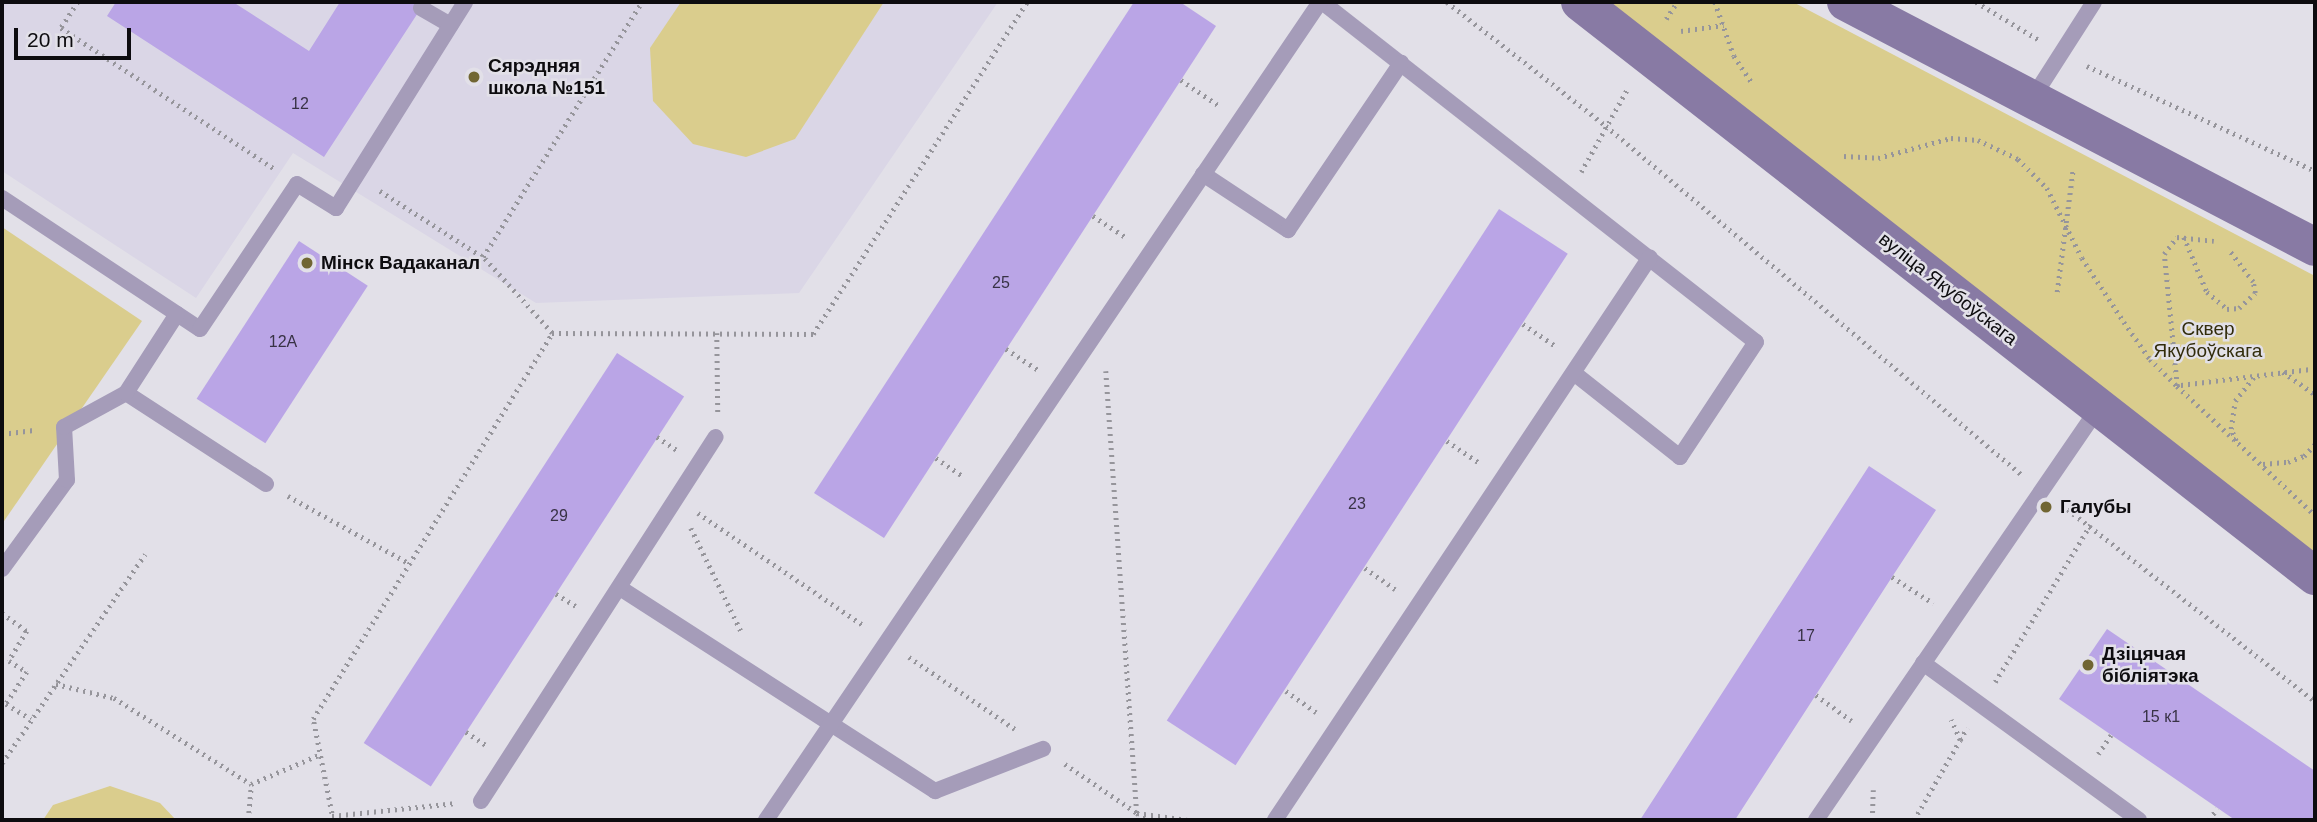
<!DOCTYPE html>
<html>
<head>
<meta charset="utf-8">
<style>
	body { margin:0 }
	#map { position:relative; width:2317px; height:822px; overflow:hidden; background:#e2e0e8; font-family:Arial,sans-serif }
	div>[style] { position:absolute }
	.built>* { inset:0; background:#dad6e6 }
	.green>* { inset:0; background:#dacd8d }
	.building>* { inset:0; background:#baa5e6; transform-origin:0 0 }
	.path>* { height:4.5px; margin-top:-2.25px; transform-origin:0; background:repeating-linear-gradient(90deg,#96959b 0 2px,transparent 0 7px) }
	.lane>* { height:16px; margin:-8px; padding:0 8px; transform-origin:8px; border-radius:8px; background:#a59cb9 }
	.secondary>* { height:38px; margin:-19px; padding:0 19px; transform-origin:19px; border-radius:19px; background:#887aa4 }
	.dots>* { width:19px; height:19px; translate:-50% -50%; box-sizing:border-box; border:4px solid #e2e0e8; border-radius:50% }
	span { translate:-50% -50%; white-space:nowrap; text-align:center; line-height:1.15; -webkit-text-stroke:5px #e2e0e8; paint-order:stroke }
	.number-label { font-size:16px; color:#383245 }
	.number-label span { -webkit-text-stroke-width:0 }
	.poi-label { font-size:19px; color:#0d0c0f; font-weight:700 }
	.left { translate:0 -50%; text-align:left }
	.street-label { font-size:19px; color:#0d0c0f }
	.park-label { font-size:19px; color:#322c0b }
	.frame { position:absolute; inset:0; border:4px solid #0d0c0f; pointer-events:none }
	.scale { position:absolute; left:14px; top:28px; width:117px; height:32px; box-sizing:border-box; border:4px solid #0d0c0f; border-top:0; padding-left:9px; font-size:21px; line-height:24px; white-space:nowrap; color:#0d0c0f; -webkit-text-stroke:5px #e2e0e8; paint-order:stroke }
</style>
</head>
<body>
<div id="map">
	<div class="built">
		<div style="clip-path:polygon(2px 2px,998px 2px,799px 293px,536px 303px,293px 153px,196px 298px,2px 171px)"></div>
	</div>
	<div class="green">
		<div style="clip-path:polygon(681px 2px,884px 2px,795px 139px,746px 157px,693px 144px,653px 101px,650px 48px)"></div>
		<div style="clip-path:polygon(1609px 2px,1793px 2px,2315px 276px,2315px 563px)"></div>
		<div style="clip-path:polygon(2px 227px,142px 321px,2px 524px)"></div>
		<div style="clip-path:polygon(110px 786px,160px 803px,176px 820px,43px 820px,53px 805px)"></div>
	</div>
	<div class="building">
		<div style="clip-path:polygon(116px 2px,233px 2px,309px 51px,340px 2px,425px 2px,324px 157px,107px 16px)"></div>
		<div style="clip-path:polygon(1134px 2px,1180px 2px,1216px 26px,884px 538px,814px 493px)"></div>
		<div style="left:1499px;top:209px;width:82px;height:610px;rotate:33deg"></div>
		<div style="left:299px;top:241px;width:82px;height:188px;rotate:33deg"></div>
		<div style="left:617px;top:353px;width:80px;height:465px;rotate:33deg"></div>
		<div style="clip-path:polygon(1869px 466px,1936px 510px,1892px 577px,1735px 820px,1640px 820px)"></div>
		<div style="clip-path:polygon(2107px 629px,2315px 771px,2315px 820px,2235px 820px,2059px 699px)"></div>
	</div>
	<div class="path">
		<div style="left:78px;top:2px;width:31px;rotate:123deg"></div>
		<div style="left:61px;top:28px;width:258px;rotate:33.4deg"></div>
		<div style="left:1447px;top:2px;width:202px;rotate:37.9deg"></div>
		<div style="left:1606px;top:126px;width:543px;rotate:39.99deg"></div>
		<div style="left:1715px;top:2px;width:57px;rotate:70.6deg"></div>
		<div style="left:1734px;top:56px;width:32px;rotate:56deg"></div>
		<div style="left:1976px;top:2px;width:74px;rotate:31.1deg"></div>
		<div style="left:1666px;top:19px;width:20px;rotate:-57deg"></div>
		<div style="left:1681px;top:31px;width:43px;rotate:-7.9deg"></div>
		<div style="left:2087px;top:66px;width:251px;rotate:24.7deg"></div>
		<div style="left:1181px;top:80px;width:45px;rotate:34deg"></div>
		<div style="left:1844px;top:156px;width:34px;rotate:3deg"></div>
		<div style="left:1878px;top:158px;width:76px;rotate:-15.3deg"></div>
		<div style="left:1951px;top:138px;width:27px;rotate:4deg"></div>
		<div style="left:1978px;top:140px;width:44px;rotate:25.4deg"></div>
		<div style="left:2018px;top:159px;width:41px;rotate:45deg"></div>
		<div style="left:2047px;top:188px;width:78px;rotate:63.4deg"></div>
		<div style="left:2082px;top:258px;width:77px;rotate:56.7deg"></div>
		<div style="left:2124px;top:322px;width:45px;rotate:54.9deg"></div>
		<div style="left:2150px;top:359px;width:38px;rotate:45deg"></div>
		<div style="left:2177px;top:386px;width:133px;rotate:-95.6deg"></div>
		<div style="left:2164px;top:254px;width:21px;rotate:-53deg"></div>
		<div style="left:2177px;top:237px;width:37px;rotate:6deg"></div>
		<div style="left:1581px;top:172px;width:96px;rotate:-60.8deg"></div>
		<div style="left:380px;top:191px;width:122px;rotate:32.7deg"></div>
		<div style="left:1093px;top:216px;width:40px;rotate:32.9deg"></div>
		<div style="left:2184px;top:237px;width:60px;rotate:67.3deg"></div>
		<div style="left:2207px;top:292px;width:26px;rotate:40deg"></div>
		<div style="left:2227px;top:309px;width:12px;rotate:-5deg"></div>
		<div style="left:2239px;top:308px;width:22px;rotate:-43deg"></div>
		<div style="left:2255px;top:293px;width:11px;rotate:-100deg"></div>
		<div style="left:2253px;top:282px;width:41px;rotate:-127.1deg"></div>
		<div style="left:2057px;top:292px;width:125px;rotate:-82.6deg"></div>
		<div style="left:1523px;top:324px;width:41px;rotate:34.1deg"></div>
		<div style="left:552px;top:333px;width:103px;rotate:-132.2deg"></div>
		<div style="left:483px;top:257px;width:301px;rotate:-58.1deg"></div>
		<div style="left:717px;top:333px;width:79px;rotate:89.3deg"></div>
		<div style="left:1006px;top:349px;width:38px;rotate:33deg"></div>
		<div style="left:2315px;top:369px;width:139px;rotate:173deg"></div>
		<div style="left:2177px;top:386px;width:189px;rotate:43.1deg"></div>
		<div style="left:1106px;top:371px;width:443px;rotate:86deg"></div>
		<div style="left:1137px;top:813px;width:11px;rotate:41deg"></div>
		<div style="left:2283px;top:372px;width:39px;rotate:35deg"></div>
		<div style="left:2px;top:434px;width:34px;rotate:-7deg"></div>
		<div style="left:657px;top:437px;width:24px;rotate:33deg"></div>
		<div style="left:1447px;top:441px;width:41px;rotate:34.1deg"></div>
		<div style="left:2236px;top:441px;width:13px;rotate:-113deg"></div>
		<div style="left:2231px;top:429px;width:28px;rotate:-82deg"></div>
		<div style="left:2235px;top:401px;width:34px;rotate:-52deg"></div>
		<div style="left:936px;top:458px;width:34px;rotate:34deg"></div>
		<div style="left:2263px;top:464px;width:25px;rotate:-5deg"></div>
		<div style="left:2288px;top:462px;width:17px;rotate:-21deg"></div>
		<div style="left:2304px;top:456px;width:16px;rotate:-47deg"></div>
		<div style="left:288px;top:496px;width:140px;rotate:29.1deg"></div>
		<div style="left:2062px;top:505px;width:320px;rotate:37.8deg"></div>
		<div style="left:698px;top:513px;width:201px;rotate:34.2deg"></div>
		<div style="left:691px;top:528px;width:114px;rotate:64.1deg"></div>
		<div style="left:1365px;top:568px;width:37px;rotate:35deg"></div>
		<div style="left:1892px;top:577px;width:49px;rotate:32.4deg"></div>
		<div style="left:556px;top:594px;width:23px;rotate:31deg"></div>
		<div style="left:2px;top:613px;width:31px;rotate:36deg"></div>
		<div style="left:27px;top:631px;width:35px;rotate:121deg"></div>
		<div style="left:9px;top:661px;width:21px;rotate:31deg"></div>
		<div style="left:27px;top:672px;width:38px;rotate:123deg"></div>
		<div style="left:6px;top:704px;width:29px;rotate:31deg"></div>
		<div style="left:909px;top:657px;width:128px;rotate:34.2deg"></div>
		<div style="left:1995px;top:682px;width:184px;rotate:-58.8deg"></div>
		<div style="left:56px;top:684px;width:60px;rotate:13.6deg"></div>
		<div style="left:114px;top:698px;width:162px;rotate:32.1deg"></div>
		<div style="left:251px;top:784px;width:76px;rotate:-23.2deg"></div>
		<div style="left:1286px;top:691px;width:37px;rotate:35deg"></div>
		<div style="left:1816px;top:695px;width:44px;rotate:35.8deg"></div>
		<div style="left:466px;top:732px;width:24px;rotate:33deg"></div>
		<div style="left:1960px;top:740px;width:14px;rotate:-60deg"></div>
		<div style="left:2098px;top:754px;width:23px;rotate:-56deg"></div>
		<div style="left:2px;top:763px;width:253px;rotate:-55.6deg"></div>
		<div style="left:1065px;top:764px;width:87px;rotate:34.2deg"></div>
		<div style="left:1137px;top:813px;width:51px;rotate:7.8deg"></div>
		<div style="left:332px;top:816px;width:125px;rotate:-6deg"></div>
		<div style="left:248px;top:820px;width:36px;rotate:-85deg"></div>
		<div style="left:333px;top:820px;width:103px;rotate:-101.2deg"></div>
		<div style="left:313px;top:719px;width:454px;rotate:-58.2deg"></div>
		<div style="left:552px;top:333px;width:261px;rotate:0.2deg"></div>
		<div style="left:813px;top:334px;width:395px;rotate:-57.2deg"></div>
		<div style="left:1872px;top:820px;width:30px;rotate:-88deg"></div>
		<div style="left:1914px;top:820px;width:92px;rotate:-60.1deg"></div>
		<div style="left:1960px;top:740px;width:22px;rotate:-114deg"></div>
		<div style="left:2209px;top:820px;width:14px;rotate:-56deg"></div>
	</div>
	<div class="lane">
		<div style="left:1322px;top:2px;width:551px;rotate:38.08deg"></div>
		<div style="left:1756px;top:342px;width:138px;rotate:123.5deg"></div>
		<div style="left:1680px;top:457px;width:135px;rotate:-141.6deg"></div>
		<div style="left:421px;top:8px;width:34px;rotate:30deg"></div>
		<div style="left:2032px;top:99px;width:115px;rotate:-57.4deg"></div>
		<div style="left:1203px;top:174px;width:102px;rotate:33.4deg"></div>
		<div style="left:1288px;top:230px;width:202px;rotate:-55.9deg"></div>
		<div style="left:2px;top:198px;width:237px;rotate:33.5deg"></div>
		<div style="left:200px;top:329px;width:174px;rotate:-56.2deg"></div>
		<div style="left:297px;top:184px;width:46px;rotate:31.6deg"></div>
		<div style="left:336px;top:208px;width:243px;rotate:-57.9deg"></div>
		<div style="left:126px;top:393px;width:167px;rotate:33deg"></div>
		<div style="left:2px;top:569px;width:110px;rotate:-53.9deg"></div>
		<div style="left:67px;top:480px;width:53px;rotate:-93.2deg"></div>
		<div style="left:64px;top:427px;width:71px;rotate:-28.7deg"></div>
		<div style="left:126px;top:393px;width:94px;rotate:-57.2deg"></div>
		<div style="left:620px;top:588px;width:375px;rotate:32.8deg"></div>
		<div style="left:935px;top:791px;width:116px;rotate:-21.3deg"></div>
		<div style="left:1923px;top:663px;width:267px;rotate:36deg"></div>
		<div style="left:481px;top:801px;width:433px;rotate:-57.2deg"></div>
		<div style="left:766px;top:820px;width:988px;rotate:-55.89deg"></div>
		<div style="left:1275px;top:820px;width:676px;rotate:-56.33deg"></div>
		<div style="left:1816px;top:820px;width:501px;rotate:-55.58deg"></div>
	</div>
	<div class="secondary">
		<div style="left:1580px;top:2px;width:933px;rotate:37.99deg"></div>
		<div style="left:1846px;top:2px;width:529px;rotate:27.58deg"></div>
	</div>
	<div class="dots">
		<div style="left:474px;top:77px;background:#716633"></div>
		<div style="left:307px;top:263px;background:#716633"></div>
		<div style="left:2046px;top:507px;background:#716633"></div>
		<div style="left:2088px;top:665px;background:#716633"></div>
	</div>
	<div class="number-label">
		<span style="left:300px;top:104px">12</span>
		<span style="left:1001px;top:283px">25</span>
		<span style="left:283px;top:342px">12А</span>
		<span style="left:1357px;top:504px">23</span>
		<span style="left:559px;top:516px">29</span>
		<span style="left:1806px;top:636px">17</span>
		<span style="left:2161px;top:717px">15 к1</span>
	</div>
	<div class="poi-label">
		<span class="left" style="left:488px;top:77px">Сярэдняя<br>школа №151</span>
		<span class="left" style="left:321px;top:263px">Мінск Вадаканал</span>
		<span class="left" style="left:2060px;top:507px">Галубы</span>
		<span class="left" style="left:2102px;top:665px">Дзіцячая<br>бібліятэка</span>
	</div>
	<div class="street-label">
		<span style="left:1948px;top:289px;rotate:38deg">вуліца Якубоўскага</span>
	</div>
	<div class="park-label">
		<span style="left:2208px;top:340px">Сквер<br>Якубоўскага</span>
	</div>
	<div class="frame"></div>
	<div class="scale">20 m</div>
</div>
</body>
</html>
